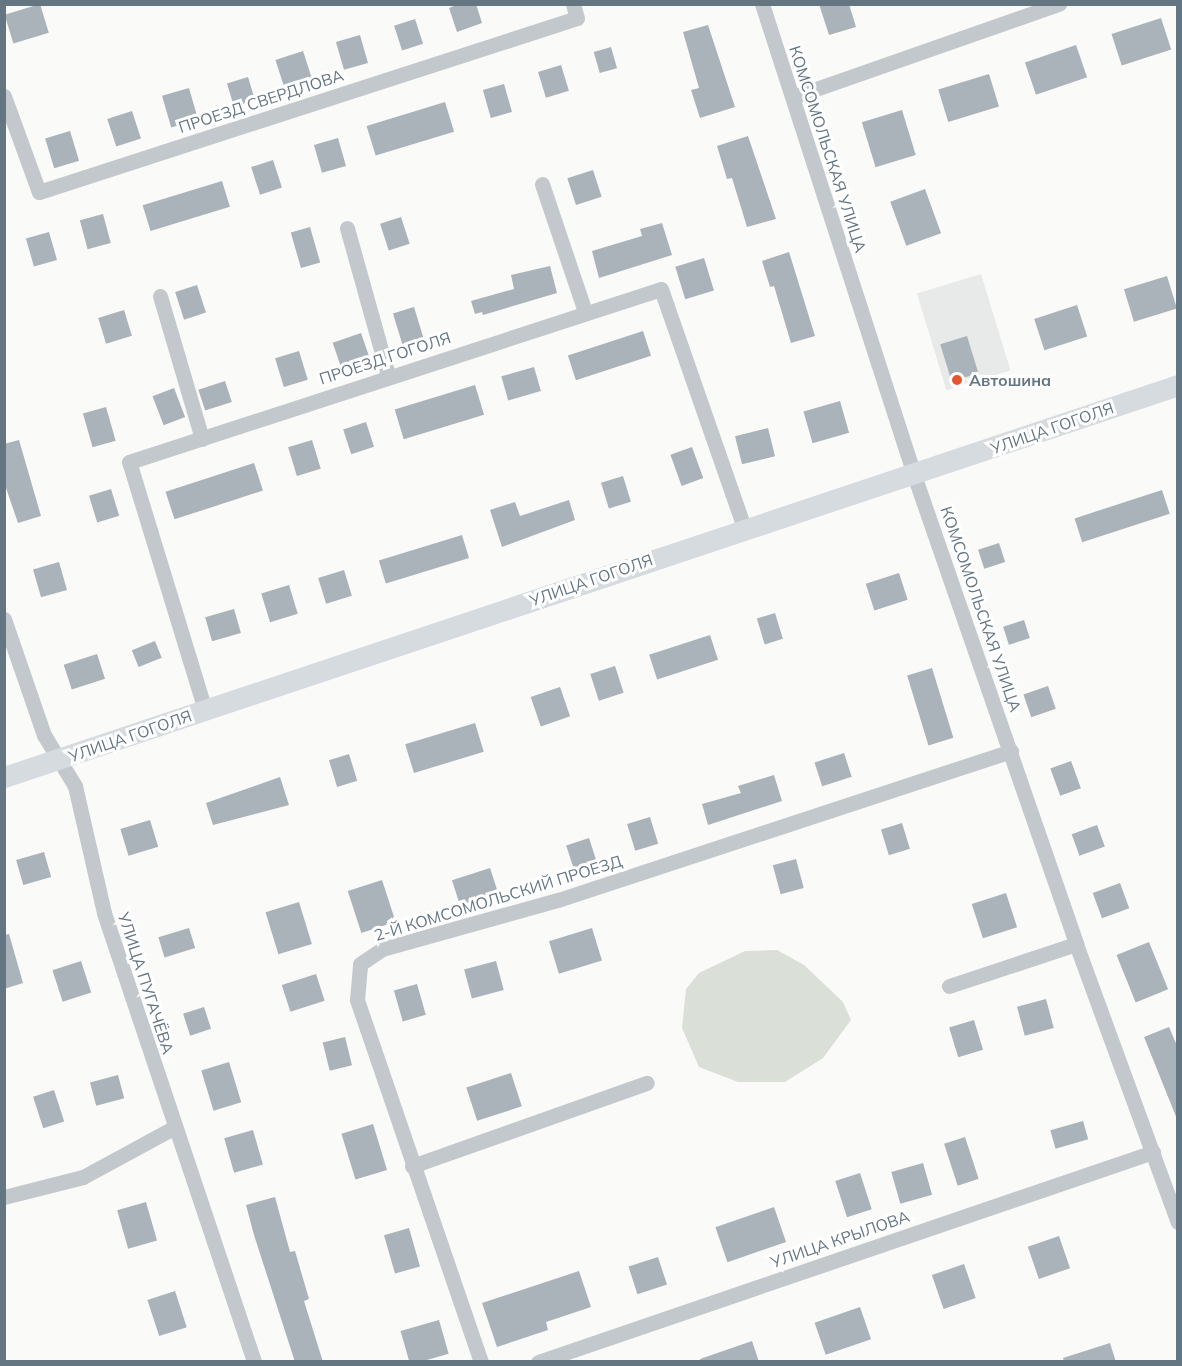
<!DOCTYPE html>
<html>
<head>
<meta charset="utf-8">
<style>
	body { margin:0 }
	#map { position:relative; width:1182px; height:1366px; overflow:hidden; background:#fafaf8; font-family:Mulish,sans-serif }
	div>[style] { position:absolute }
	.built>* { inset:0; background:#e8e9e9; transform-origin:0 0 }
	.green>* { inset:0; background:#dadfd7 }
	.building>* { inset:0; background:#aab3b9; transform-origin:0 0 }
	.street>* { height:15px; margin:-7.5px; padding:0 7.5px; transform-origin:7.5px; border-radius:7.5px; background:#c3c8cc }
	.secondary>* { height:21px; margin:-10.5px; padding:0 10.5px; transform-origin:10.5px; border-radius:10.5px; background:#d6dbdf }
	.dots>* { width:16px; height:16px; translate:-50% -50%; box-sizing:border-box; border:3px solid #fff; border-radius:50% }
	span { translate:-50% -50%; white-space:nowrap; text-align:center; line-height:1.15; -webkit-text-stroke:6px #fff; paint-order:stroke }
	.street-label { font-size:16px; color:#657683 }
	.poi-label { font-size:16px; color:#657683; font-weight:700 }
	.left { translate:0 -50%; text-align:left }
	.frame { position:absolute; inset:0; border:6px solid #657683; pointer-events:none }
</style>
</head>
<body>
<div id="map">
	<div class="built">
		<div style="left:981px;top:274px;width:101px;height:67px;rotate:73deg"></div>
	</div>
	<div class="green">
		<div style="clip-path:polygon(777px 950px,804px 965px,843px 1002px,851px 1020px,823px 1058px,785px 1082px,738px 1082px,699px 1067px,682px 1028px,686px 989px,699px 973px,745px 951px)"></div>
	</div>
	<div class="building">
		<div style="left:40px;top:4px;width:30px;height:37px;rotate:73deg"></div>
		<div style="clip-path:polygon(459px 4px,476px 4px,482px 23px,457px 32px,449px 8px)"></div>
		<div style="clip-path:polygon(819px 4px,849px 4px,856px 27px,829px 35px)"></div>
		<div style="left:1161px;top:18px;width:33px;height:52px;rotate:72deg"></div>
		<div style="left:415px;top:19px;width:26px;height:22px;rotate:72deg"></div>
		<div style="clip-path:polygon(708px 25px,735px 107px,700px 118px,691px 90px,699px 88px,683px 32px)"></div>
		<div style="left:360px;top:35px;width:29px;height:25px;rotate:74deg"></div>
		<div style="left:1076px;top:45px;width:34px;height:54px;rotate:71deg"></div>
		<div style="left:611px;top:47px;width:22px;height:18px;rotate:74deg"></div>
		<div style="left:303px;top:51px;width:32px;height:29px;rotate:72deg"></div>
		<div style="left:561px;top:65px;width:27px;height:24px;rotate:73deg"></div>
		<div style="left:989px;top:74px;width:34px;height:53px;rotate:73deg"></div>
		<div style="left:248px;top:77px;width:24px;height:22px;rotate:73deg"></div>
		<div style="left:504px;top:84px;width:29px;height:22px;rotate:74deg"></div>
		<div style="left:189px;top:88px;width:33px;height:28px;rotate:74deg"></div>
		<div style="left:445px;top:102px;width:31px;height:82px;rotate:73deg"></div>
		<div style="left:902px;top:110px;width:47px;height:42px;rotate:73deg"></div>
		<div style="left:132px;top:111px;width:29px;height:26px;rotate:72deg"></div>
		<div style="left:70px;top:131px;width:31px;height:26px;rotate:73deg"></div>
		<div style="clip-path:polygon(748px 136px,776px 219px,747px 227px,732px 178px,727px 179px,717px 146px)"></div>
		<div style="left:338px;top:138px;width:29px;height:25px;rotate:74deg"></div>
		<div style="left:273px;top:160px;width:29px;height:23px;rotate:72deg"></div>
		<div style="left:593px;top:170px;width:28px;height:27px;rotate:72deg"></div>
		<div style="left:222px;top:181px;width:27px;height:83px;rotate:73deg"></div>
		<div style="left:925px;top:189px;width:47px;height:37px;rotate:70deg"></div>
		<div style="left:103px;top:214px;width:30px;height:24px;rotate:75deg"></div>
		<div style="left:401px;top:217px;width:28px;height:22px;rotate:72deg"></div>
		<div style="clip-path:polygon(662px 223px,672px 255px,599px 278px,592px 251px,642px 236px,640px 229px)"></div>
		<div style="left:310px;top:227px;width:37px;height:20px;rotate:74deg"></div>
		<div style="left:49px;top:232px;width:29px;height:24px;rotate:74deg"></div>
		<div style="clip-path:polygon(789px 252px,815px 336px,791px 343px,774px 286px,770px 287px,762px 261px)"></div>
		<div style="left:704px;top:258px;width:34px;height:30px;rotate:73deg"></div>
		<div style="clip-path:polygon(550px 266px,557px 293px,483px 315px,482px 312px,475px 314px,471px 301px,514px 289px,511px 275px)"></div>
		<div style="left:1167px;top:276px;width:34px;height:45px;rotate:73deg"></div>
		<div style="left:197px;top:285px;width:29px;height:23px;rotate:72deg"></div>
		<div style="left:1077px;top:305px;width:33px;height:45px;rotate:72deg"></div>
		<div style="left:414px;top:307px;width:34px;height:22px;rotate:73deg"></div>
		<div style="left:124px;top:310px;width:27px;height:27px;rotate:73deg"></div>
		<div style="left:643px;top:331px;width:26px;height:79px;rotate:72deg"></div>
		<div style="left:361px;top:333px;width:28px;height:30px;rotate:71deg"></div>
		<div style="left:967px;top:336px;width:39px;height:28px;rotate:73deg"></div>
		<div style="left:299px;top:351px;width:30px;height:25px;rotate:73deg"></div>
		<div style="left:534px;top:367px;width:25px;height:34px;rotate:74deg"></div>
		<div style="left:225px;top:381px;width:22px;height:28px;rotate:72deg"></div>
		<div style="left:475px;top:385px;width:31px;height:84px;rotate:73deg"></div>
		<div style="left:174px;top:388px;width:31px;height:23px;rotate:69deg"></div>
		<div style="left:840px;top:401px;width:33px;height:38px;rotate:74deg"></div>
		<div style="left:106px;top:407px;width:35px;height:24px;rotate:74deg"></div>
		<div style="left:366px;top:422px;width:26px;height:24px;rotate:72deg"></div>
		<div style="left:768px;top:428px;width:29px;height:34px;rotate:76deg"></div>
		<div style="clip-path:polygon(19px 440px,41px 516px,18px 523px,4px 482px,4px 444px)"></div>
		<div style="left:312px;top:440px;width:30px;height:25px;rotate:73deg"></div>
		<div style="left:692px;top:447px;width:33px;height:23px;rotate:70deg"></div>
		<div style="left:254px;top:463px;width:29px;height:93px;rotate:72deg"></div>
		<div style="left:623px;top:476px;width:27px;height:23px;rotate:73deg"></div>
		<div style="left:111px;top:489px;width:28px;height:23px;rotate:73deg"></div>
		<div style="left:1162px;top:490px;width:25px;height:92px;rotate:72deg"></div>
		<div style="clip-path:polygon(569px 500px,575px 520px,502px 547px,490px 510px,515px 502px,520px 516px)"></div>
		<div style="left:462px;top:535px;width:24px;height:87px;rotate:73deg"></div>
		<div style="left:999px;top:543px;width:20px;height:22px;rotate:72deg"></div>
		<div style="left:59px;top:562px;width:29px;height:27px;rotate:74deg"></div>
		<div style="left:344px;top:570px;width:27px;height:27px;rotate:73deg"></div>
		<div style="left:899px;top:573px;width:28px;height:35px;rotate:72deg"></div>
		<div style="left:289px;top:585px;width:30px;height:29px;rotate:73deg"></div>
		<div style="left:234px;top:609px;width:25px;height:30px;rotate:74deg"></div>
		<div style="left:775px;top:613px;width:27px;height:19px;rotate:73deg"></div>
		<div style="left:1024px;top:620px;width:19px;height:22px;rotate:72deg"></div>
		<div style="left:710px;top:635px;width:26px;height:64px;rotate:72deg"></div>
		<div style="left:155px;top:641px;width:18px;height:25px;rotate:68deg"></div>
		<div style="left:97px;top:654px;width:26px;height:35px;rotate:72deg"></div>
		<div style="left:615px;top:666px;width:28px;height:26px;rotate:72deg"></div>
		<div style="left:932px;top:668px;width:73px;height:26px;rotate:73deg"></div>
		<div style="left:1048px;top:686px;width:24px;height:26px;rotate:71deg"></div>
		<div style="left:560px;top:687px;width:31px;height:31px;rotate:71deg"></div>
		<div style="left:475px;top:723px;width:30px;height:73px;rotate:73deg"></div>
		<div style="left:844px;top:753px;width:25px;height:31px;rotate:72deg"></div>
		<div style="left:349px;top:754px;width:28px;height:21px;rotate:73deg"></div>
		<div style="left:1071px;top:761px;width:29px;height:22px;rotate:70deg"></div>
		<div style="clip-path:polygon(774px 775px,782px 801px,708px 825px,702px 804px,741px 793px,738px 786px)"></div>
		<div style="clip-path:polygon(280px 777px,289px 805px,213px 825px,206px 803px)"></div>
		<div style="left:650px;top:817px;width:28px;height:24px;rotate:73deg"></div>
		<div style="left:150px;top:820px;width:28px;height:31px;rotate:73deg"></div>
		<div style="left:902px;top:823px;width:27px;height:22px;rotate:73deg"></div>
		<div style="left:1097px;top:825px;width:23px;height:27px;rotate:70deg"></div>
		<div style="left:589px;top:838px;width:28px;height:24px;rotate:72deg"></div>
		<div style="left:44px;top:852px;width:26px;height:29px;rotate:74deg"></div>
		<div style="left:796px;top:859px;width:30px;height:24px;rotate:75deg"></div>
		<div style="left:490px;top:868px;width:29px;height:40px;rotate:72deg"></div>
		<div style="left:382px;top:880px;width:44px;height:36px;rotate:72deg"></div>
		<div style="left:1120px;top:883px;width:27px;height:29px;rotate:70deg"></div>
		<div style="left:1006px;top:893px;width:36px;height:36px;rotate:72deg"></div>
		<div style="left:299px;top:902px;width:44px;height:35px;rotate:73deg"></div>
		<div style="left:189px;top:928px;width:21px;height:32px;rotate:73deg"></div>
		<div style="left:592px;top:928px;width:34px;height:45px;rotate:73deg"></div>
		<div style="clip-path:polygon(9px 934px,23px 983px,4px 989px,4px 935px)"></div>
		<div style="left:1149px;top:942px;width:51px;height:35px;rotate:68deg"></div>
		<div style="left:81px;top:961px;width:33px;height:30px;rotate:72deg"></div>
		<div style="left:496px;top:961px;width:30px;height:33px;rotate:75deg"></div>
		<div style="left:316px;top:974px;width:28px;height:36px;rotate:72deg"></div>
		<div style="left:417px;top:984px;width:32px;height:24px;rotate:74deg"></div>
		<div style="left:1046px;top:999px;width:30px;height:30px;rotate:75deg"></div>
		<div style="left:204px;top:1007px;width:23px;height:22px;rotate:72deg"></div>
		<div style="left:974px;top:1020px;width:31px;height:26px;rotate:73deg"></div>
		<div style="clip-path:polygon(1169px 1027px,1178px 1048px,1177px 1119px,1144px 1037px)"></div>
		<div style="left:345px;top:1037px;width:29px;height:23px;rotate:76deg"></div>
		<div style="left:229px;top:1062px;width:42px;height:29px;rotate:73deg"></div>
		<div style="left:511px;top:1073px;width:35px;height:47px;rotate:72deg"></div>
		<div style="left:118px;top:1075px;width:24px;height:29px;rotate:75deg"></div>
		<div style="left:54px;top:1090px;width:33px;height:22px;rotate:72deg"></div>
		<div style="left:1083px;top:1121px;width:19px;height:34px;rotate:74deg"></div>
		<div style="left:373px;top:1124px;width:48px;height:33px;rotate:73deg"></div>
		<div style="left:253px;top:1130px;width:36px;height:30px;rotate:74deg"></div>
		<div style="left:965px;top:1137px;width:44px;height:22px;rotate:72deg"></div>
		<div style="left:923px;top:1163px;width:33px;height:33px;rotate:74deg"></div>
		<div style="left:860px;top:1173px;width:38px;height:26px;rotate:72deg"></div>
		<div style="clip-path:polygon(275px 1197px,290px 1252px,295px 1251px,309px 1299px,304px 1301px,323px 1362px,295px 1362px,254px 1235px,246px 1205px)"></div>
		<div style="left:146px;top:1202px;width:40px;height:30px;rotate:74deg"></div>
		<div style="left:774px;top:1207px;width:37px;height:62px;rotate:71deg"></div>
		<div style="left:409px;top:1228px;width:40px;height:26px;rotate:74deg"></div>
		<div style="left:1059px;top:1236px;width:34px;height:33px;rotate:71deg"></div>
		<div style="left:658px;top:1257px;width:29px;height:31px;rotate:72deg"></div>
		<div style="left:964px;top:1264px;width:36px;height:34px;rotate:71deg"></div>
		<div style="clip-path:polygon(579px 1271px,591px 1307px,546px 1322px,548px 1330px,497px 1347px,482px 1303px)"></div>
		<div style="left:175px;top:1291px;width:38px;height:29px;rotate:72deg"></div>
		<div style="left:860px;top:1307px;width:34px;height:48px;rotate:71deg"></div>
		<div style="left:439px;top:1320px;width:35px;height:40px;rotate:74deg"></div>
		<div style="clip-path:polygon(752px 1341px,759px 1362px,701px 1362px,700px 1359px)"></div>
		<div style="clip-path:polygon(1110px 1343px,1116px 1362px,1064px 1362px,1063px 1358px)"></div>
	</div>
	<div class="street">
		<div style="left:762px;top:4px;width:495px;rotate:72.1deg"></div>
		<div style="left:914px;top:475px;width:496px;rotate:70.9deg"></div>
		<div style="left:1076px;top:944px;width:296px;rotate:69.9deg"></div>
		<div style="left:4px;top:96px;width:102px;rotate:70deg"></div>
		<div style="left:39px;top:192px;width:565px;rotate:-17.92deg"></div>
		<div style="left:577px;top:18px;width:15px;rotate:-106deg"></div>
		<div style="left:793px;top:97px;width:282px;rotate:-19.3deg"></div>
		<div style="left:542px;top:184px;width:135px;rotate:71.4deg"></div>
		<div style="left:347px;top:228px;width:153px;rotate:74.4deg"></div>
		<div style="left:160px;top:296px;width:149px;rotate:73.6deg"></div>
		<div style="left:4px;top:619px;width:123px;rotate:71deg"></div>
		<div style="left:44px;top:735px;width:60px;rotate:58.7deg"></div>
		<div style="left:75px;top:786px;width:130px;rotate:77.1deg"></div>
		<div style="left:104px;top:913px;width:473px;rotate:71.5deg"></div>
		<div style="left:205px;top:710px;width:259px;rotate:-107deg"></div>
		<div style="left:129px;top:462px;width:559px;rotate:-18.01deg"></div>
		<div style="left:661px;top:289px;width:253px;rotate:70.8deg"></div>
		<div style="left:949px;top:986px;width:134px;rotate:-18.3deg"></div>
		<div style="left:412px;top:1166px;width:249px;rotate:-19.5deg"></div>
		<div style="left:4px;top:1197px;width:81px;rotate:-14.2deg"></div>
		<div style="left:83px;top:1177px;width:105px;rotate:-28.5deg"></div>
		<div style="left:481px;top:1362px;width:383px;rotate:-108.9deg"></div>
		<div style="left:357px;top:1000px;width:36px;rotate:-85deg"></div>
		<div style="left:360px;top:964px;width:27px;rotate:-34deg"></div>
		<div style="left:382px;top:949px;width:183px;rotate:-15.6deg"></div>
		<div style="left:558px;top:900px;width:477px;rotate:-18.2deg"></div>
		<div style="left:538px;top:1362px;width:650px;rotate:-18.85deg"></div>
	</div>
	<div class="secondary">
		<div style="left:4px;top:777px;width:1238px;rotate:-18.46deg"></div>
	</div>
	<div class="dots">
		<div style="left:957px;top:380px;background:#e4572e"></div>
	</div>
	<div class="street-label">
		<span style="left:261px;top:101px;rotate:-18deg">ПРОЕЗД СВЕРДЛОВА</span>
		<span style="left:828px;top:149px;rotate:72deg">КОМСОМОЛЬСКАЯ УЛИЦА</span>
		<span style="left:385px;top:358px;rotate:-18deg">ПРОЕЗД ГОГОЛЯ</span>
		<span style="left:1052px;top:428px;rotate:-19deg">УЛИЦА ГОГОЛЯ</span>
		<span style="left:591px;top:580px;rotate:-19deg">УЛИЦА ГОГОЛЯ</span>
		<span style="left:981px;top:609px;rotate:71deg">КОМСОМОЛЬСКАЯ УЛИЦА</span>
		<span style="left:130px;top:736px;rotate:-19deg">УЛИЦА ГОГОЛЯ</span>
		<span style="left:498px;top:898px;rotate:-17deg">2-Й КОМСОМОЛЬСКИЙ ПРОЕЗД</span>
		<span style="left:146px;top:983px;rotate:72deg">УЛИЦА ПУГАЧЁВА</span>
		<span style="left:840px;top:1239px;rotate:-19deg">УЛИЦА КРЫЛОВА</span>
	</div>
	<div class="poi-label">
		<span class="left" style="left:969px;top:380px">Автошина</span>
	</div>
	<div class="frame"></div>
</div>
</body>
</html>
